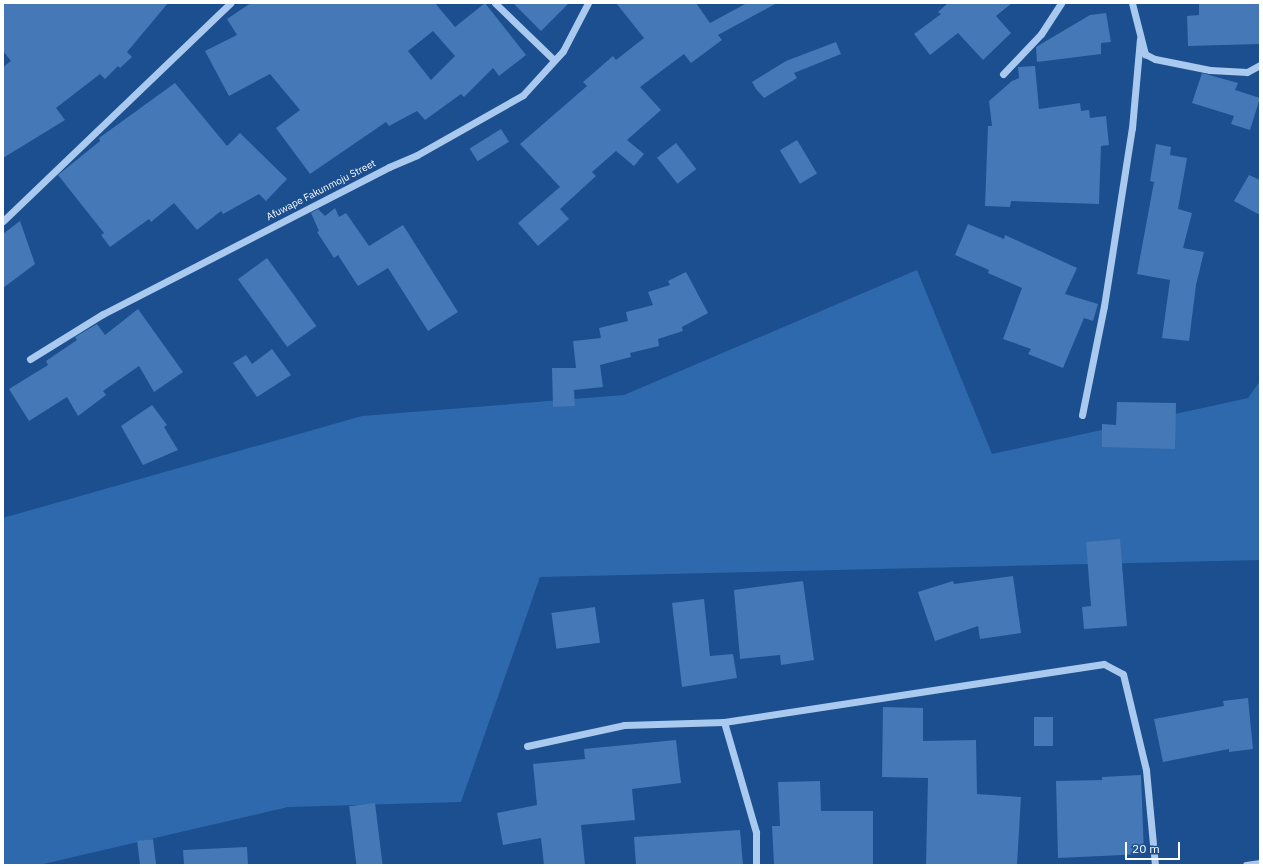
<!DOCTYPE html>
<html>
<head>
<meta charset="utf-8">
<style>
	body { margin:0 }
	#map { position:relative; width:1263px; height:868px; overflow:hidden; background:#1b4f8f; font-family:"IBM Plex Sans",sans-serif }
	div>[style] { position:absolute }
	.green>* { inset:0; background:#2e69ad }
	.building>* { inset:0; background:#4478b7; transform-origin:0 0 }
	.minor>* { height:7px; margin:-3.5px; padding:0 3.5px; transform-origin:3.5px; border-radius:3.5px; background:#a9c9ee }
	span { translate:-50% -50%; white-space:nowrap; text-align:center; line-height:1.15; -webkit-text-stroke:4px #1b4f8f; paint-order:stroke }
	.street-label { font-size:10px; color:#fff }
	.frame { position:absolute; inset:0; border:4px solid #fff; pointer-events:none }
	.scale { position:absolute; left:1125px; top:842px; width:55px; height:18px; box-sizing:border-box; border:2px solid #fff; border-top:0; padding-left:5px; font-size:12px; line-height:14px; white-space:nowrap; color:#fff; -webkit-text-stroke:3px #1b4f8f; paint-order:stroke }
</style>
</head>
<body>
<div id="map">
	<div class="green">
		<div style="clip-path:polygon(917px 270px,992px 454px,1248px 398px,1260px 381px,1260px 560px,540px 577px,461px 802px,288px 807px,39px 865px,3px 865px,3px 518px,362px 416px,624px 395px)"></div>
	</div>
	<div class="building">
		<div style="clip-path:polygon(3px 3px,168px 3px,127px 52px,132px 57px,120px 68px,118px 66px,105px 79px,100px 74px,56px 108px,65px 120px,3px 158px,3px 67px,11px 61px,3px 51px)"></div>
		<div style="clip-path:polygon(evenodd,251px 3px,435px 3px,455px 27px,485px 3px,526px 55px,499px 76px,493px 68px,464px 97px,461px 94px,425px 120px,417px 111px,389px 126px,386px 122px,310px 174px,276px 128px,300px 110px,270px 74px,229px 96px,205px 51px,237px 35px,227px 19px,251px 3px,433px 31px,455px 56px,431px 80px,408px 51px,433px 31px)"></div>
		<div style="clip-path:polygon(513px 3px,569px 3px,541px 31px)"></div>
		<div style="clip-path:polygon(616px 3px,696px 3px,710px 23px,747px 3px,777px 3px,718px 35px,722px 40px,691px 63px,684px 54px,640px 87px,661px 110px,627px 140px,644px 154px,634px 166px,616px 151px,592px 172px,596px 176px,560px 209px,569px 219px,538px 246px,518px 223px,560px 187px,520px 144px,587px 86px,583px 82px,613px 56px,616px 60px,644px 38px)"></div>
		<div style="clip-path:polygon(948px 3px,1012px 3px,996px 16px,1011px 33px,983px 60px,958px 33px,930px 55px,914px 34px,941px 14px,938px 12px)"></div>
		<div style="clip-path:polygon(1199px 3px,1260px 3px,1260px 44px,1188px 46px,1187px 16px,1199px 15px)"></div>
		<div style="clip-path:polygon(1106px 13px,1111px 42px,1101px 43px,1101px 54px,1037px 62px,1036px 47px,1090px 15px)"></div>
		<div style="clip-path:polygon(836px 42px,841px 54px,794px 73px,797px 78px,764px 98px,756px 89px,752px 82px,786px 61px)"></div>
		<div style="clip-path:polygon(1035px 66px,1039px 109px,1080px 103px,1081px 111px,1089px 110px,1090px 118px,1106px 116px,1109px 145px,1101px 146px,1099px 204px,1011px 201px,1010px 207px,985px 206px,988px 126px,992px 126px,989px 101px,1012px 81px,1019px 78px,1018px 67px)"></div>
		<div style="clip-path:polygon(1202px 73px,1238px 83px,1235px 90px,1260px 98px,1250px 130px,1231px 124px,1234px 116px,1192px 103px)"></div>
		<div style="clip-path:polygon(175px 83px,227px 146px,240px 133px,287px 179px,266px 201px,259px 194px,223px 214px,221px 211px,197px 230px,174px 203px,151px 222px,149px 219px,110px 247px,101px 235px,104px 233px,58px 175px,100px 141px,99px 138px)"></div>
		<div style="left:501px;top:129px;width:15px;height:37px;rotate:58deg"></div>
		<div style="left:797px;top:140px;width:39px;height:20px;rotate:59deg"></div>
		<div style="left:676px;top:143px;width:33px;height:24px;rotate:52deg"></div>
		<div style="clip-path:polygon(1156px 144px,1171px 147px,1170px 155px,1187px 158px,1178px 209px,1192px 213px,1183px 248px,1204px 252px,1196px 285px,1189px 341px,1162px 338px,1170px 280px,1137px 274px,1154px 182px,1150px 181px)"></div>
		<div style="clip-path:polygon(1249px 175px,1260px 180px,1260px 215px,1234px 201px)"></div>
		<div style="clip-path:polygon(335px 208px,339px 217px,346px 213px,369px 246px,403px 225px,458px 312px,428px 331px,388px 268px,358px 286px,338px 255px,334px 258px,317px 232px,319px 231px,311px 213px,318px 209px,325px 216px)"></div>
		<div style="clip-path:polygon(20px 221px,35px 264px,3px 288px,3px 234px)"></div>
		<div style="clip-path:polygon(968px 224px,1004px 239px,1005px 235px,1077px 268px,1065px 294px,1098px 304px,1093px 321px,1084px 318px,1063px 368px,1028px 354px,1031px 349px,1003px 339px,1022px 288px,988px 273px,989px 270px,955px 255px)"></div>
		<div style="left:267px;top:258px;width:84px;height:36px;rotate:54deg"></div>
		<div style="clip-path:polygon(686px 272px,708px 313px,682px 327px,683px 331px,658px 339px,659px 346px,630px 353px,631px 357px,600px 365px,603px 387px,574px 390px,575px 406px,553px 407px,552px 368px,576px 368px,573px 341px,601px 338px,599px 328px,628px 321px,626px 312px,653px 305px,648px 292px,670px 285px,668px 281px)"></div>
		<div style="clip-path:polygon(138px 309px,183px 372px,154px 392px,139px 366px,103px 391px,106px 395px,78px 416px,67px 397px,29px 421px,9px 389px,48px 365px,46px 361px,77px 340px,75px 337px,97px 324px,105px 335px)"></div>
		<div style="clip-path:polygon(272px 349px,291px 375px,257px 397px,233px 363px,246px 355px,252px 364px)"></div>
		<div style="clip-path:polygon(1117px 402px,1176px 403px,1175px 449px,1102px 447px,1102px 424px,1116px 425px)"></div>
		<div style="clip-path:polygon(152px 405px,167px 425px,164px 427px,178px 450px,143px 465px,121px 426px)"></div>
		<div style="clip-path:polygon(1120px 539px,1127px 626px,1084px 629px,1082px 607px,1091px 606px,1086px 542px)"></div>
		<div style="clip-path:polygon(1013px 576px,1021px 633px,980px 639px,978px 626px,935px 641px,918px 592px,953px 581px,954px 584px)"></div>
		<div style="clip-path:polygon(803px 581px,814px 660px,781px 665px,780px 655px,740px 659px,734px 590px)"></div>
		<div style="clip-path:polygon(704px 599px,710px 656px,733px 654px,737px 678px,682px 687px,672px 603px)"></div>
		<div style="left:595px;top:607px;width:36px;height:44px;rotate:82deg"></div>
		<div style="clip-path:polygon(1248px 698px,1253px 749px,1229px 752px,1229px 749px,1163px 762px,1154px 719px,1224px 706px,1223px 701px)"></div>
		<div style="clip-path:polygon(883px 707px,923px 708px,923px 741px,976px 740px,977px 794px,1021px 797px,1017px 865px,926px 865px,928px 778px,882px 777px)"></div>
		<div style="left:1034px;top:717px;width:19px;height:29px"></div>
		<div style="clip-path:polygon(676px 740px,681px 783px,632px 789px,635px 820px,581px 825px,585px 865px,544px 865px,541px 838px,503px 845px,497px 813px,537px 805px,533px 764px,585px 759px,584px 749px)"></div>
		<div style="clip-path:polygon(1141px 775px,1144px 854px,1058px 858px,1056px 781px,1102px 780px,1102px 777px)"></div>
		<div style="clip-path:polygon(820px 781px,821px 811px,873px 811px,873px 865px,774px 865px,772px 826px,780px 826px,778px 782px)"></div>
		<div style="left:375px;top:803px;width:63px;height:26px;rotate:83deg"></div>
		<div style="clip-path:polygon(740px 830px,743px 865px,636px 865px,634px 837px)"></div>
		<div style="left:153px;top:839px;width:26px;height:16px;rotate:83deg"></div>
		<div style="clip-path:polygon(247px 847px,248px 865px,184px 865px,183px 850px)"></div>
	</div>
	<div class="minor">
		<div style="left:495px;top:3px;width:82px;rotate:44deg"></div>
		<div style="left:1132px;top:3px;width:53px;rotate:75.7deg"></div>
		<div style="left:1145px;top:54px;width:11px;rotate:27deg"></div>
		<div style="left:1155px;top:59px;width:56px;rotate:11.3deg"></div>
		<div style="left:1210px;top:70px;width:37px;rotate:3deg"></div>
		<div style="left:1247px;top:72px;width:15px;rotate:-28deg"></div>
		<div style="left:1003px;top:74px;width:55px;rotate:-46.5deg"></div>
		<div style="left:1041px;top:34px;width:37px;rotate:-57deg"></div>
		<div style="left:3px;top:221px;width:315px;rotate:-43.8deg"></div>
		<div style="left:30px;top:359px;width:86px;rotate:-31.7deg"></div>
		<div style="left:103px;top:314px;width:322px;rotate:-27.2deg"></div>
		<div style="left:389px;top:167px;width:30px;rotate:-23deg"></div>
		<div style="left:417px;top:155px;width:122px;rotate:-29.5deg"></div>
		<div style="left:523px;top:95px;width:59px;rotate:-47.7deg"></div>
		<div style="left:563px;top:51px;width:54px;rotate:-62.5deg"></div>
		<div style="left:1082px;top:415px;width:111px;rotate:-78.6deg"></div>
		<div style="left:1104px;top:306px;width:180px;rotate:-81.1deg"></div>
		<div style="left:1132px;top:128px;width:89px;rotate:-84.9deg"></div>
		<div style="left:724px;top:722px;width:115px;rotate:73.8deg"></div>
		<div style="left:756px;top:832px;width:33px;rotate:90deg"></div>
		<div style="left:527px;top:746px;width:99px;rotate:-12.2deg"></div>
		<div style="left:624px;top:725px;width:100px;rotate:-1.7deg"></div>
		<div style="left:724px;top:722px;width:384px;rotate:-8.7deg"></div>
		<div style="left:1104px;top:664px;width:21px;rotate:28deg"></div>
		<div style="left:1123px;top:674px;width:99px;rotate:76.5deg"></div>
		<div style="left:1146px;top:770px;width:95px;rotate:84.6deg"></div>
		<div style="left:1246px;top:865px;width:14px;rotate:-8deg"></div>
	</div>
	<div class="street-label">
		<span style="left:321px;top:190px;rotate:-27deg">Afuwape Fakunmoju Street</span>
	</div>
	<div class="frame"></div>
	<div class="scale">20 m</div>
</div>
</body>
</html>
